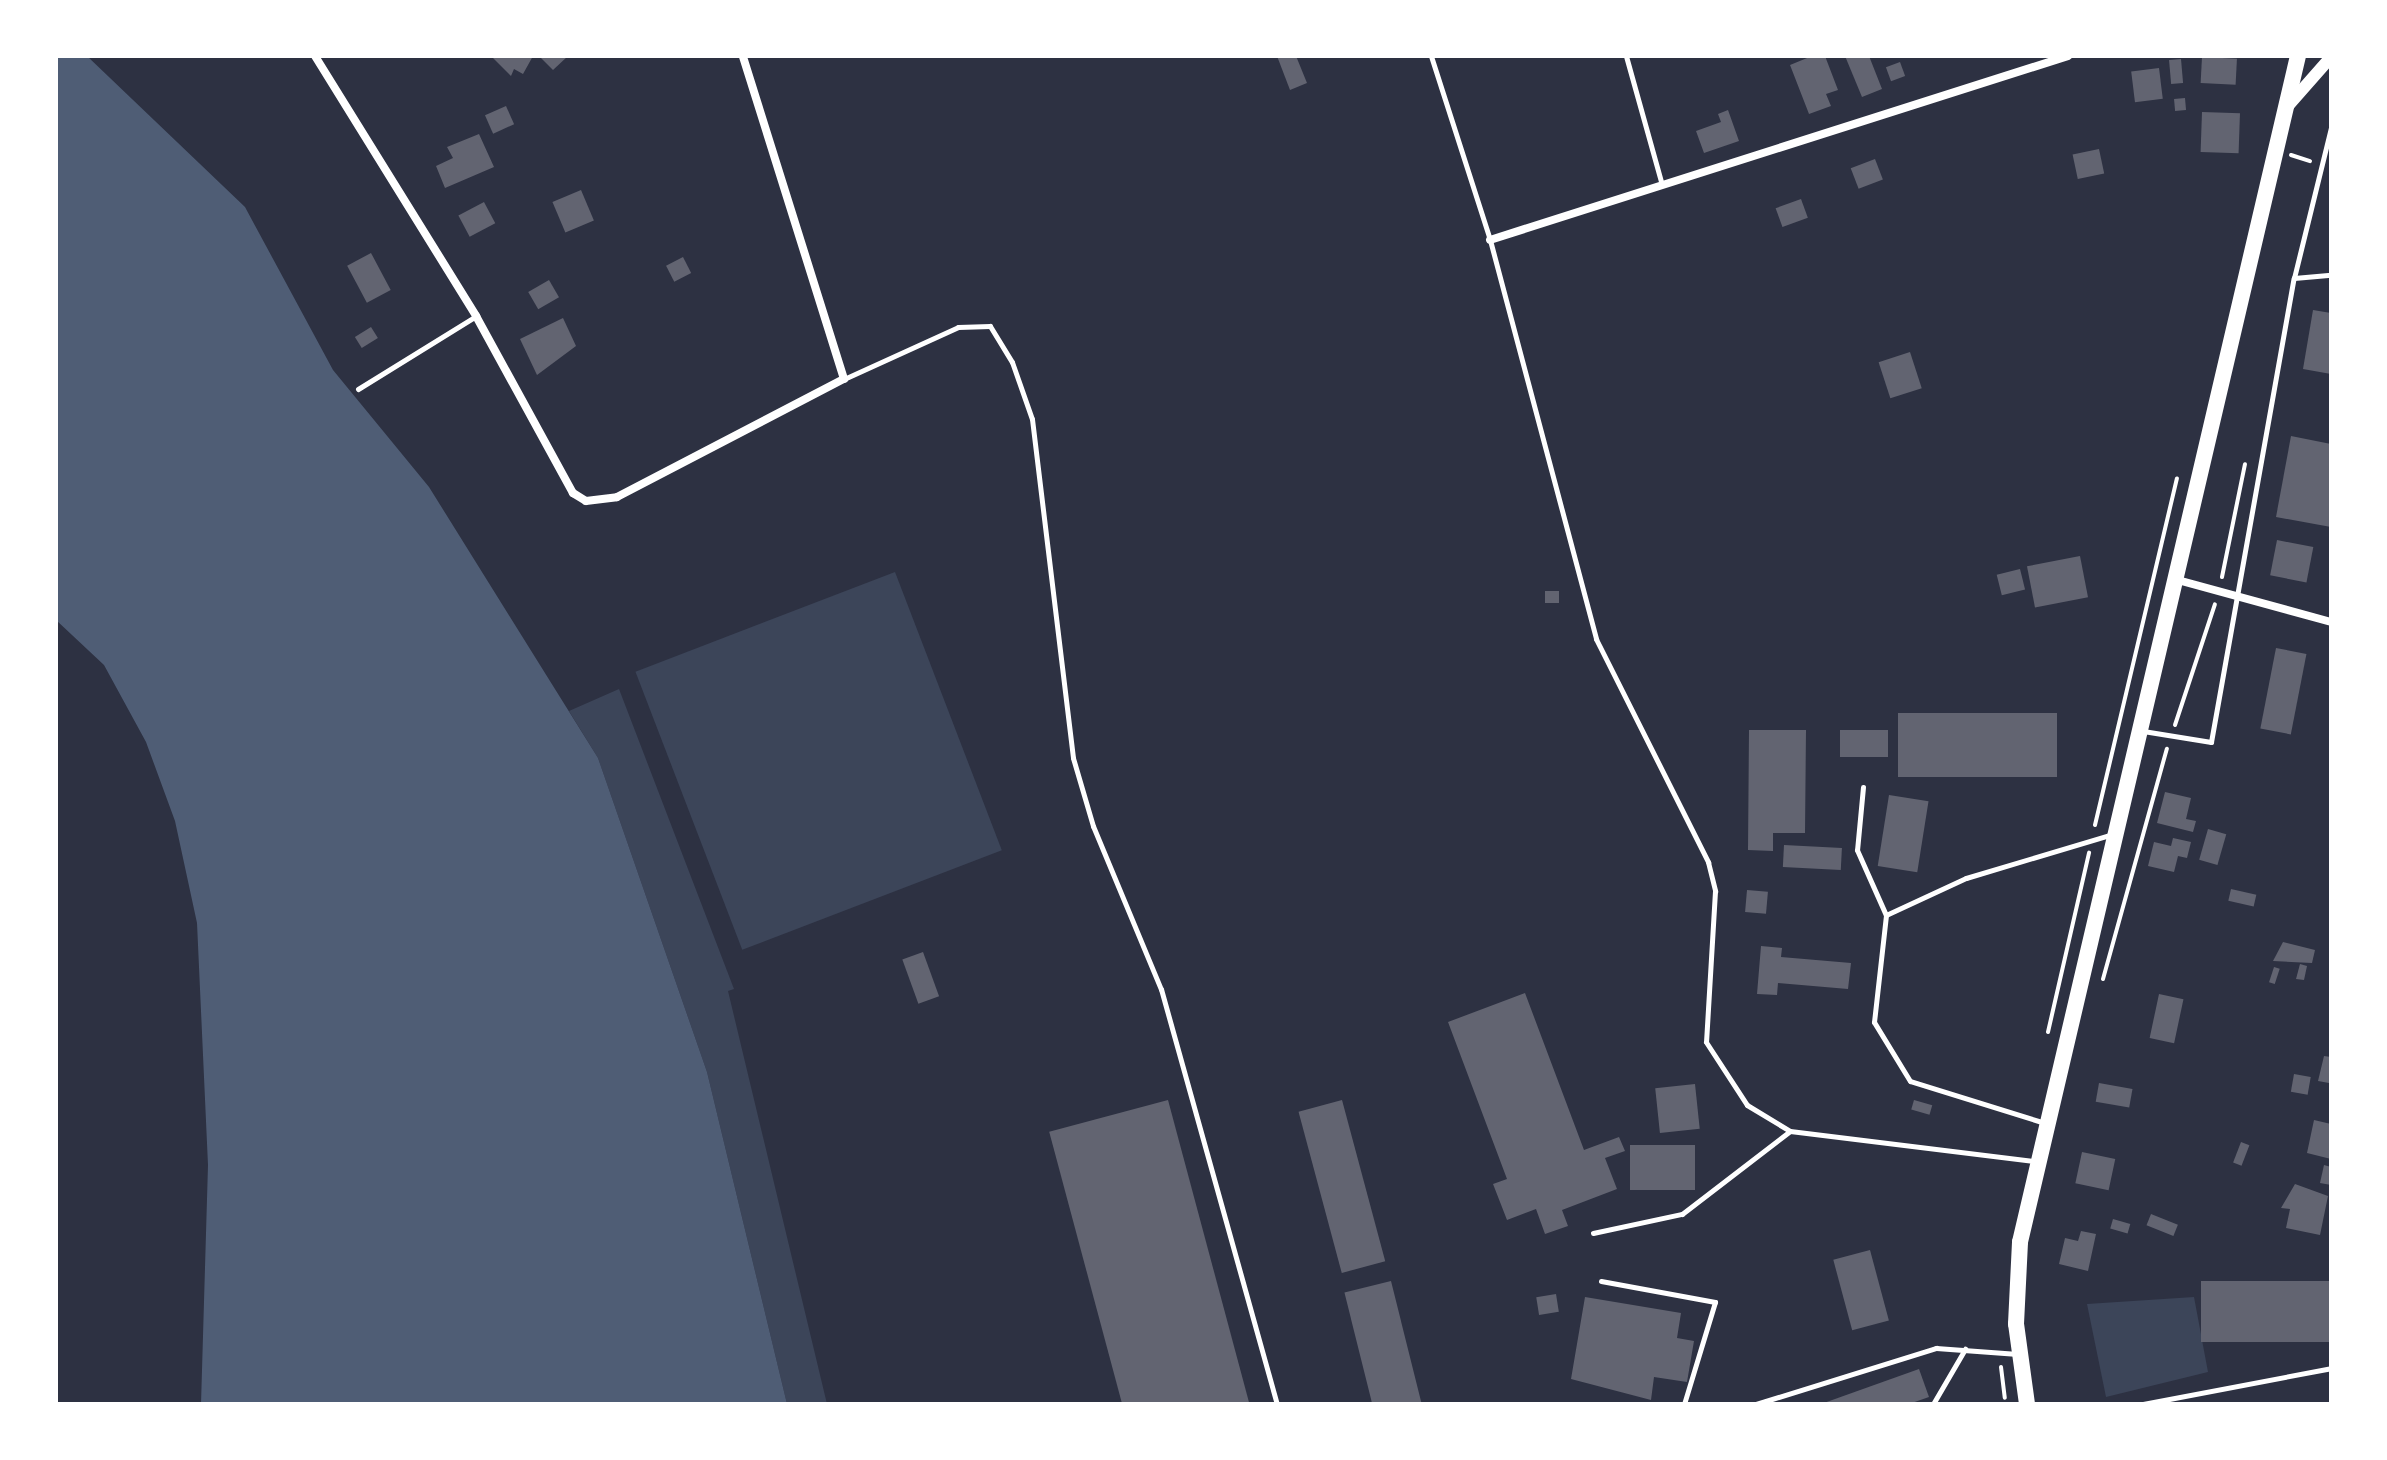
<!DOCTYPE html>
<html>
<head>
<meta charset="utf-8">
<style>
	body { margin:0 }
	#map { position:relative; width:2387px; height:1460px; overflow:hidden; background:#2d3142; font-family:Roboto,sans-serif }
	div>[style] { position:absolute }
	.green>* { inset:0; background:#3c4559; transform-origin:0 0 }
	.water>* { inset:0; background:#4f5d75 }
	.building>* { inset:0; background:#626471; transform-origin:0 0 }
	.path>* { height:4px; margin:-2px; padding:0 2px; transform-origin:2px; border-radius:2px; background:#fff }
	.service>* { height:5px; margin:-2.5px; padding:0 2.5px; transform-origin:2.5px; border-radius:2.5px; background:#fff }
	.minor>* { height:8px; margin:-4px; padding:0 4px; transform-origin:4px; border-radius:4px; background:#fff }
	.tertiary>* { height:12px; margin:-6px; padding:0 6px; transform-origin:6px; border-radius:6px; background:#fff }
	.trunk>* { height:16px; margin:-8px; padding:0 8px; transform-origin:8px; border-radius:8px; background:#fff }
	span { translate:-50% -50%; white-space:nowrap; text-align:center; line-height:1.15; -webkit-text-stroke:6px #fff; paint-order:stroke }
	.frame { position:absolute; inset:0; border:58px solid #fff; pointer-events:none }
</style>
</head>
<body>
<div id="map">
	<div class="green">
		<div style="left:895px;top:572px;width:298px;height:278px;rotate:69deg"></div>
		<div style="clip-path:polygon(619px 689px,734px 989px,728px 991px,827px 1404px,787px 1404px,707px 1072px,598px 758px,569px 711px)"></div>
		<div style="clip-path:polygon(2194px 1297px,2208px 1372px,2106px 1397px,2087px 1304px)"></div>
	</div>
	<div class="water">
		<div style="clip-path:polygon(56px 56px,87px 56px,245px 207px,333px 370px,429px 487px,598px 758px,707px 1072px,787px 1404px,201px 1404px,208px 1165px,197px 923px,175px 821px,146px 742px,104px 665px,56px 620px)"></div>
	</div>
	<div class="building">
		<div style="clip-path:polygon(491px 56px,533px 56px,523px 74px,514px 69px,511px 76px)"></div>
		<div style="clip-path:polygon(568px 56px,553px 70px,541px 58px,543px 56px)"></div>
		<div style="clip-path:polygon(1277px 56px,1296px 56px,1307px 83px,1290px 90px)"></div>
		<div style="clip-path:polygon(1812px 56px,1825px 56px,1838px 90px,1826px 94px,1831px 106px,1809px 114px,1790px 65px)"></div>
		<div style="clip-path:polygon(1845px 56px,1869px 56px,1882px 89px,1862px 97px)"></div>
		<div style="left:2202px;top:57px;width:35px;height:26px;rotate:3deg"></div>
		<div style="left:2181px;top:59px;width:24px;height:12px;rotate:85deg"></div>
		<div style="left:1900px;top:62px;width:15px;height:15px;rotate:70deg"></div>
		<div style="left:2159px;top:68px;width:31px;height:28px;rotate:83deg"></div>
		<div style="left:2185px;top:98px;width:12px;height:11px;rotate:85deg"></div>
		<div style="left:506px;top:106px;width:20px;height:23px;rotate:66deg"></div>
		<div style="clip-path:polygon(1728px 110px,1739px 141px,1704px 153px,1696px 131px,1721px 122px,1718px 114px)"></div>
		<div style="left:2202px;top:112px;width:38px;height:40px;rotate:2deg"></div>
		<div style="clip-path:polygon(479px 134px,494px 167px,445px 188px,436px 166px,453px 158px,447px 147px)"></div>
		<div style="left:2099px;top:149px;width:25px;height:27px;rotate:78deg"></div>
		<div style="left:1875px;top:159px;width:22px;height:26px;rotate:69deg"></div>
		<div style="left:581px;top:190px;width:33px;height:31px;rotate:67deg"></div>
		<div style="left:1801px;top:199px;width:20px;height:27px;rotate:70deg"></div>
		<div style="left:484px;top:202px;width:24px;height:29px;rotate:62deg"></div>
		<div style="left:371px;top:253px;width:42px;height:27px;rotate:62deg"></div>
		<div style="left:683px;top:257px;width:18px;height:19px;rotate:63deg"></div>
		<div style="left:549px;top:280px;width:20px;height:24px;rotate:60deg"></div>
		<div style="clip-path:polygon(2313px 310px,2331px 313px,2331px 374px,2303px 369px)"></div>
		<div style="clip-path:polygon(563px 318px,576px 346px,537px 375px,520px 339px)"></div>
		<div style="left:371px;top:327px;width:13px;height:19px;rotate:58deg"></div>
		<div style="left:1910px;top:352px;width:38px;height:33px;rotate:72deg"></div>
		<div style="clip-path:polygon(2291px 436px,2331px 444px,2331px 527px,2276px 517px)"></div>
		<div style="left:2277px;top:540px;width:37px;height:36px;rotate:11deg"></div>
		<div style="left:2080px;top:556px;width:42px;height:54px;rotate:79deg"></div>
		<div style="left:2020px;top:569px;width:21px;height:24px;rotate:76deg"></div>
		<div style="left:1545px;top:591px;width:14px;height:12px"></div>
		<div style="left:2276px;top:648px;width:31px;height:82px;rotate:11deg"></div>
		<div style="left:1898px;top:713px;width:159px;height:64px"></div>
		<div style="clip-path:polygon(1749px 730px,1806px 730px,1805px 833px,1773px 833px,1773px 851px,1748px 850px)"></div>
		<div style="left:1840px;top:730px;width:48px;height:27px"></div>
		<div style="clip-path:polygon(2165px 792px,2191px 798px,2186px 819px,2196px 821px,2193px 832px,2157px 823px)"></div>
		<div style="left:1889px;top:795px;width:40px;height:72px;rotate:9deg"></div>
		<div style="left:2208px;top:829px;width:19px;height:32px;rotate:16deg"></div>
		<div style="clip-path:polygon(2173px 838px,2191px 842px,2187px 858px,2178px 856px,2174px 872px,2148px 866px,2154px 842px,2171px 846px)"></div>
		<div style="left:1784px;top:845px;width:58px;height:22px;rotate:3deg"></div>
		<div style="left:2231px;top:889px;width:26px;height:12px;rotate:13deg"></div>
		<div style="left:1747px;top:890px;width:21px;height:22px;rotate:5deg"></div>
		<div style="clip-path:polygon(2283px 942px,2315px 950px,2312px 963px,2273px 961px)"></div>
		<div style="clip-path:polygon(1761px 946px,1782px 948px,1781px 957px,1851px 963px,1848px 989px,1778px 983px,1777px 995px,1757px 994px)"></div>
		<div style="left:923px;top:952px;width:47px;height:22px;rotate:70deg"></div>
		<div style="clip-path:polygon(2300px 964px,2307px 966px,2304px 980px,2296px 979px)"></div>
		<div style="left:2274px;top:967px;width:6px;height:16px;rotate:18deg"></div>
		<div style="clip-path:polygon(1525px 993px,1584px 1150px,1619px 1137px,1625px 1151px,1605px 1158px,1617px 1189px,1562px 1210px,1568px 1226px,1545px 1234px,1536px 1209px,1507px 1220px,1493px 1184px,1507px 1179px,1448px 1022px)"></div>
		<div style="left:2159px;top:994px;width:25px;height:45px;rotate:12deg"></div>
		<div style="clip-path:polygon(2324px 1056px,2331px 1057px,2331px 1093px,2329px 1083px,2318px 1081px)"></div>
		<div style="left:2294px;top:1074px;width:17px;height:18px;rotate:10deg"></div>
		<div style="left:2099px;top:1083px;width:34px;height:19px;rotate:10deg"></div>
		<div style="left:1695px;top:1084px;width:45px;height:40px;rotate:84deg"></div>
		<div style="left:1168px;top:1100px;width:315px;height:123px;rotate:75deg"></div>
		<div style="left:1342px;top:1100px;width:167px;height:45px;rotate:75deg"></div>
		<div style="left:1914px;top:1100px;width:19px;height:10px;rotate:16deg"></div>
		<div style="clip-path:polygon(2314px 1120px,2331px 1124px,2331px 1159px,2307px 1153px)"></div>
		<div style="left:2241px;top:1142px;width:9px;height:22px;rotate:21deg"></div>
		<div style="left:1695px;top:1145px;width:45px;height:65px;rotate:90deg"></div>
		<div style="left:2082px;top:1152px;width:34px;height:32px;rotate:12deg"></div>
		<div style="clip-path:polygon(2324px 1165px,2331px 1167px,2331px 1185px,2320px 1183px)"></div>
		<div style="clip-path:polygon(2295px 1184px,2328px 1196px,2320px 1235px,2286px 1228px,2290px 1209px,2281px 1208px)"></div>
		<div style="left:2151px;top:1214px;width:29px;height:12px;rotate:22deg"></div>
		<div style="left:2113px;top:1219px;width:18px;height:10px;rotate:16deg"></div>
		<div style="clip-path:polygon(2081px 1231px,2096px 1234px,2088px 1271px,2059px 1264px,2065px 1238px,2078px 1241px)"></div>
		<div style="left:1870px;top:1250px;width:73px;height:38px;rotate:75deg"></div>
		<div style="left:1391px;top:1281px;width:127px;height:48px;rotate:76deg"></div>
		<div style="left:2331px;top:1281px;width:61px;height:130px;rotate:90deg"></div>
		<div style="left:1556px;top:1294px;width:18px;height:20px;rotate:81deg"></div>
		<div style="clip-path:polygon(1585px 1297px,1681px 1313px,1677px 1338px,1694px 1341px,1687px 1382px,1654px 1377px,1651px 1400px,1571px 1379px)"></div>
		<div style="clip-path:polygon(1919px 1369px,1929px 1397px,1909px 1404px,1821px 1404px)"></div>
	</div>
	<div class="path">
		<div style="left:2291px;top:155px;width:20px;rotate:18deg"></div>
		<div style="left:2222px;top:577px;width:115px;rotate:-78.5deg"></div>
		<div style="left:2175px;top:725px;width:127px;rotate:-71.7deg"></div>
		<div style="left:2095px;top:825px;width:356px;rotate:-76.7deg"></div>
		<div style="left:2103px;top:979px;width:239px;rotate:-74.5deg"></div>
		<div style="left:2048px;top:1032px;width:184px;rotate:-77.1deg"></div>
		<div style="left:2001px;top:1367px;width:31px;rotate:83deg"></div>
	</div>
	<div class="service">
		<div style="left:1431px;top:56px;width:193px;rotate:72.2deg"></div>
		<div style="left:1490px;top:240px;width:413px;rotate:75.1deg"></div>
		<div style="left:1596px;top:639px;width:250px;rotate:63.3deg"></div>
		<div style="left:1708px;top:862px;width:30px;rotate:76deg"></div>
		<div style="left:1715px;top:891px;width:151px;rotate:93.4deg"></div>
		<div style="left:1706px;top:1042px;width:75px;rotate:56.9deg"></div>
		<div style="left:1747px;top:1105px;width:50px;rotate:31.2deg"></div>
		<div style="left:1790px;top:1131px;width:248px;rotate:7deg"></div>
		<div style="left:1626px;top:56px;width:134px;rotate:74.4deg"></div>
		<div style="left:2294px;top:278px;width:37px;rotate:-5deg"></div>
		<div style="left:844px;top:379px;width:125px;rotate:-24.5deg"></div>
		<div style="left:958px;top:327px;width:32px;rotate:-2deg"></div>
		<div style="left:990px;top:326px;width:42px;rotate:58.6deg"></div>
		<div style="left:1012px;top:362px;width:60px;rotate:70.7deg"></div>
		<div style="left:1032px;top:419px;width:341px;rotate:83.1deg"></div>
		<div style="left:1073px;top:758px;width:71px;rotate:73.6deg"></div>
		<div style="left:1093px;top:826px;width:177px;rotate:67.4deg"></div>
		<div style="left:1161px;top:989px;width:431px;rotate:74.4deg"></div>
		<div style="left:358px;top:389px;width:139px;rotate:-31.7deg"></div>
		<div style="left:2143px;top:731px;width:69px;rotate:9.2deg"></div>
		<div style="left:2211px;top:742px;width:471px;rotate:-79.9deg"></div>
		<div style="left:2294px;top:278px;width:155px;rotate:-76.2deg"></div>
		<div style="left:1863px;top:787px;width:63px;rotate:95.4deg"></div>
		<div style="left:1857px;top:850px;width:71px;rotate:66deg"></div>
		<div style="left:2045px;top:1123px;width:141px;rotate:-162.7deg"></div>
		<div style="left:1910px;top:1081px;width:69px;rotate:-121.4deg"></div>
		<div style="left:1874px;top:1022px;width:108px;rotate:-83.6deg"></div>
		<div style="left:1886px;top:915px;width:88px;rotate:-24.8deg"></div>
		<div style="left:1966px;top:878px;width:153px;rotate:-16.7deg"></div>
		<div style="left:1593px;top:1233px;width:91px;rotate:-12.1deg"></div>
		<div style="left:1682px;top:1214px;width:135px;rotate:-37.5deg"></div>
		<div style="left:1601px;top:1281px;width:116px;rotate:10.4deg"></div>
		<div style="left:1715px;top:1302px;width:107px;rotate:106.9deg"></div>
		<div style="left:1756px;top:1404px;width:189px;rotate:-17.3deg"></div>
		<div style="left:1936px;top:1348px;width:82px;rotate:4.2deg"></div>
		<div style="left:1933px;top:1404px;width:64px;rotate:-59.8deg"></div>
		<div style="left:2143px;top:1404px;width:191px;rotate:-10.8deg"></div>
	</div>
	<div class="minor">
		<div style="left:315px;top:56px;width:306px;rotate:58.2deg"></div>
		<div style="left:476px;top:316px;width:202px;rotate:61.3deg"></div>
		<div style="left:573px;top:493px;width:15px;rotate:32deg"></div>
		<div style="left:586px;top:501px;width:31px;rotate:-7deg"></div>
		<div style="left:617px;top:497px;width:256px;rotate:-27.5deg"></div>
		<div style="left:844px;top:379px;width:338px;rotate:-107.4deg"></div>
		<div style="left:1490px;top:240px;width:607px;rotate:-17.66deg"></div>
		<div style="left:2174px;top:579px;width:163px;rotate:15.3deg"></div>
	</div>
	<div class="tertiary">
		<div style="left:2287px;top:107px;width:67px;rotate:-48.7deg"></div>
	</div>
	<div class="trunk">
		<div style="left:2027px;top:1404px;width:81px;rotate:-97.8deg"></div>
		<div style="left:2016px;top:1324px;width:82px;rotate:-87.2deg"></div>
		<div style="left:2020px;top:1242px;width:1218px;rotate:-76.81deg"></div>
	</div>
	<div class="frame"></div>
</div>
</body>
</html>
